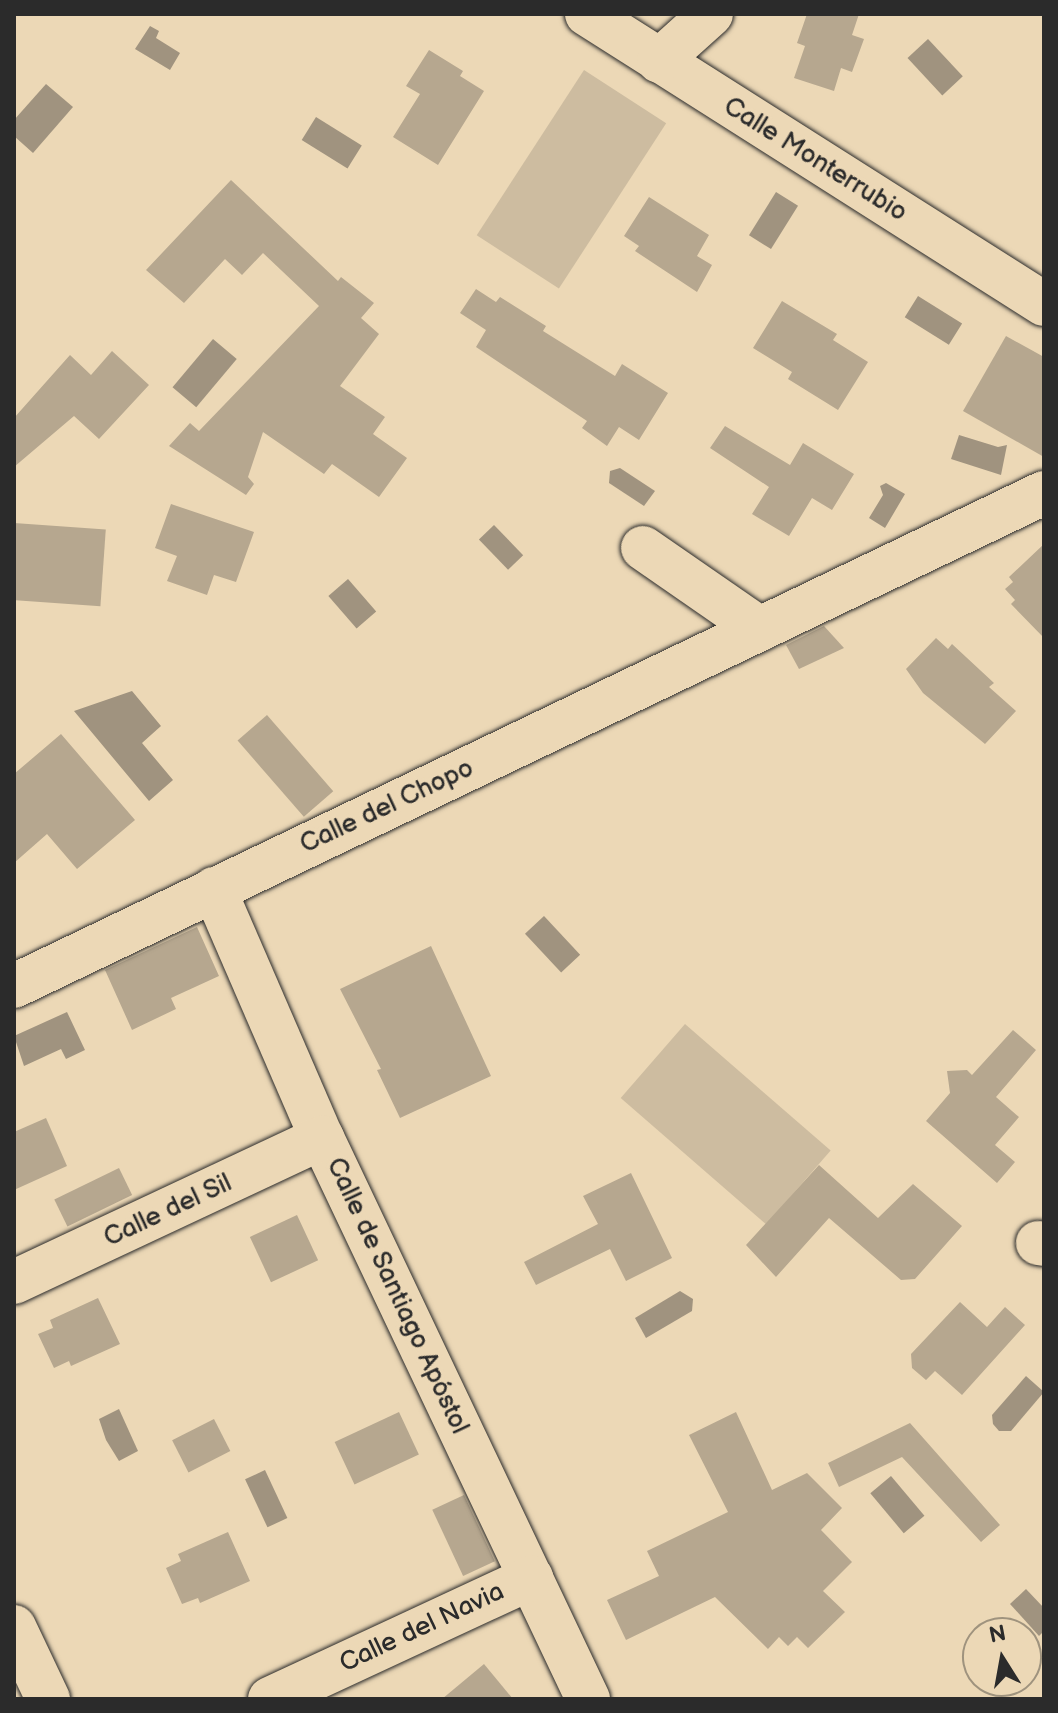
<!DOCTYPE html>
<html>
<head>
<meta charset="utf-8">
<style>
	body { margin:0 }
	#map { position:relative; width:1058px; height:1713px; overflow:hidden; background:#ecd8b6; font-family:"Balsamiq Sans",sans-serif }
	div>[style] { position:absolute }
	.green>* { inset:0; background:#cdbca0; transform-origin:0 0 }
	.water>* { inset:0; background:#a0937f; transform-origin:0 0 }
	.building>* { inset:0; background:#b6a78f; transform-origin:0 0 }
	.roads { filter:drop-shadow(0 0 2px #2b2b2b) drop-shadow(0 0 2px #2b2b2b) }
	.minor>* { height:44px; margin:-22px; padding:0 22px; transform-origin:22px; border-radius:22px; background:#ecd8b6 }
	span { translate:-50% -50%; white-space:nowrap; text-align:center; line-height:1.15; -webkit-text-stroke:7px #ecd8b6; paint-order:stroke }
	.street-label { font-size:26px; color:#2b2b2b }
	.frame { position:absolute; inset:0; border:16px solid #2b2b2b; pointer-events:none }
	.north { position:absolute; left:962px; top:1617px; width:80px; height:80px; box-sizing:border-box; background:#ecd8b6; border:2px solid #9f937e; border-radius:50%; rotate:349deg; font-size:22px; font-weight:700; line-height:32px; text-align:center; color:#2b2b2b }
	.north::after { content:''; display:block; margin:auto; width:28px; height:36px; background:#2b2b2b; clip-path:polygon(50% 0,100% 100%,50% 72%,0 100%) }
</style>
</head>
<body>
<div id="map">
	<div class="green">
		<div style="left:584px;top:70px;width:98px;height:197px;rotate:33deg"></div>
		<div style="left:685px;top:1024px;width:193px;height:98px;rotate:41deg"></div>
	</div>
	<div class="water">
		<div style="clip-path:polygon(150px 26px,159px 31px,156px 38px,180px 53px,170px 70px,135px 49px)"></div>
		<div style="left:928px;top:39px;width:51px;height:28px;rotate:47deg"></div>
		<div style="clip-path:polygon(46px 84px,73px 107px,33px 153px,14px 136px,14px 120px)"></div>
		<div style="left:316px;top:117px;width:54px;height:27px;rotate:32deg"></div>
		<div style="left:776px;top:192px;width:26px;height:51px;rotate:32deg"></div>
		<div style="left:918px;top:296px;width:52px;height:25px;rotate:32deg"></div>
		<div style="left:213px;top:339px;width:31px;height:63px;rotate:40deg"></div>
		<div style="clip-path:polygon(959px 435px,998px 447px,1007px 445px,1001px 475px,951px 459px)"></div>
		<div style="clip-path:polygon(620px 468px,655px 491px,644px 506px,609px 483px,610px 471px)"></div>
		<div style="clip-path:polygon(886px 483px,905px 494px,885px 528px,869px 518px,883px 495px,880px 486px)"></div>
		<div style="left:494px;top:525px;width:42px;height:21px;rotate:46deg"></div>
		<div style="left:348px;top:579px;width:43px;height:26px;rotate:49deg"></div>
		<div style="clip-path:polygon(132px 691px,161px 726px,142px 743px,173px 780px,149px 801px,74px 711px)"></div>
		<div style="left:544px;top:916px;width:53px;height:26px;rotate:47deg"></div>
		<div style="clip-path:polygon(67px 1012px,85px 1050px,66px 1059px,61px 1049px,24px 1066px,14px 1036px)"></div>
		<div style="clip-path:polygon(680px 1291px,693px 1299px,692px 1311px,646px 1338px,635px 1318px)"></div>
		<div style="clip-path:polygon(1026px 1376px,1044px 1392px,1011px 1431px,999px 1431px,993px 1424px,992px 1415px)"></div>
		<div style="clip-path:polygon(119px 1409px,138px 1451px,119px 1461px,106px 1440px,99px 1419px)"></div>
		<div style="left:265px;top:1470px;width:53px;height:22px;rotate:65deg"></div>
		<div style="left:891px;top:1476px;width:52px;height:27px;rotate:50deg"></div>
		<div style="clip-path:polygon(1026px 1589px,1044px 1608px,1044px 1631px,1039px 1636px,1010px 1604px)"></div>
	</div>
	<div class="building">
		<div style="clip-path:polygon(807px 14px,859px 14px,852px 35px,864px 39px,852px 72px,841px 68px,834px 91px,794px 78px,805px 46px,797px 43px)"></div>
		<div style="clip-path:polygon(429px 50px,463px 71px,460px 76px,484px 91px,438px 165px,393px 137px,420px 94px,406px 86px)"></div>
		<div style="clip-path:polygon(231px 180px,338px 281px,341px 277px,374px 303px,361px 318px,379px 334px,340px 386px,385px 417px,373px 434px,407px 458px,379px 497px,332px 464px,324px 474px,263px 432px,248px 477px,254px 484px,246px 495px,169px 446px,190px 423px,199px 431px,319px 306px,263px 253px,242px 275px,225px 259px,184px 303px,146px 270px)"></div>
		<div style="clip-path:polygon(649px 197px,709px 235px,697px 256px,712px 265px,697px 292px,635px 251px,639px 246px,624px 236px)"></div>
		<div style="clip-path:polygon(476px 289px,496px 302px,500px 297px,546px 326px,543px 331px,615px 376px,622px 364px,668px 393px,639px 440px,619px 427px,607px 446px,582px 428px,587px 421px,476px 347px,486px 330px,460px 313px)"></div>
		<div style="clip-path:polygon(782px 301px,837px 334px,833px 340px,868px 362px,838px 410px,788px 379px,792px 372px,753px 348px)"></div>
		<div style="clip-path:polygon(1006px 336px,1044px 357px,1044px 457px,963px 411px)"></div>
		<div style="clip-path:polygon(112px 351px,149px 385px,99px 439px,74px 416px,14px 467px,14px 418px,70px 355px,91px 375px)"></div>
		<div style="clip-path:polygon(725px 426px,790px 465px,803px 443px,854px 474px,832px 510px,812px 498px,789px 536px,752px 514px,769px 487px,710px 448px)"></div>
		<div style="clip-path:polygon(171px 504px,254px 532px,236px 582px,214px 575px,207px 595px,167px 581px,177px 556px,155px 548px)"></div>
		<div style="left:14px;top:523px;width:92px;height:77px;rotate:4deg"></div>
		<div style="clip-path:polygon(1044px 544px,1044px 638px,1011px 604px,1015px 600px,1005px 589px,1013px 582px,1009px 577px)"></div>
		<div style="clip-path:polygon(824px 626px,844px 648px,799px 669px,786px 645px)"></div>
		<div style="clip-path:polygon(936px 638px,948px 649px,952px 644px,994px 683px,989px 687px,1016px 711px,985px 744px,923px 693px,906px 669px)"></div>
		<div style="left:267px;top:715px;width:101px;height:39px;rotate:49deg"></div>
		<div style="clip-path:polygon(61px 734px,135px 820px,77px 869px,47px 834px,14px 863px,14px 774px)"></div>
		<div style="clip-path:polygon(197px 927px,219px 976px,171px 998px,176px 1009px,132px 1030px,105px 970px)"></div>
		<div style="clip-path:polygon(431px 946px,491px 1076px,400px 1118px,377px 1070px,381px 1069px,340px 989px)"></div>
		<div style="clip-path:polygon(1013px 1030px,1036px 1050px,996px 1097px,1019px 1117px,995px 1145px,1015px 1162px,997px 1183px,926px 1121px,950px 1093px,947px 1071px,967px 1070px,972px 1075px)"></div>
		<div style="clip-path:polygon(46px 1118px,67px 1166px,14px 1190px,14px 1132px)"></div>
		<div style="clip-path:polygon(819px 1165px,878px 1218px,913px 1184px,962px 1226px,915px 1279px,901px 1280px,829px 1218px,776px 1277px,746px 1245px)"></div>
		<div style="left:119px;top:1168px;width:30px;height:72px;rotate:64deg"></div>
		<div style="clip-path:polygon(631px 1173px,672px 1258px,626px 1281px,610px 1249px,536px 1285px,524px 1262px,598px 1224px,583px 1196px)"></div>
		<div style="left:297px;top:1215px;width:50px;height:52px;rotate:65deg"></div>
		<div style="clip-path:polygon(98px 1298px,120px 1344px,71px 1366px,69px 1361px,54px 1368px,38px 1334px,53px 1328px,50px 1320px)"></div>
		<div style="clip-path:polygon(960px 1302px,987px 1327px,1005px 1307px,1025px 1325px,962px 1395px,935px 1371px,926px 1380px,912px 1368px,911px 1354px)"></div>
		<div style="left:399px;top:1412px;width:47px;height:71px;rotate:65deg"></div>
		<div style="clip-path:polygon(736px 1412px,772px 1490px,807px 1473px,842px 1508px,821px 1530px,852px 1562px,823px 1591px,845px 1612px,808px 1648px,797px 1637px,788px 1646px,779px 1637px,768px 1649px,715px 1597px,626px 1640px,607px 1600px,659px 1576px,647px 1551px,728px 1512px,689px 1435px)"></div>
		<div style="left:214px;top:1419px;width:36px;height:47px;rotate:63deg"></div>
		<div style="clip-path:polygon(910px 1423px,1000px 1525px,981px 1542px,902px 1457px,839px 1487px,828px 1463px)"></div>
		<div style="left:464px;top:1495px;width:73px;height:35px;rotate:65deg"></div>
		<div style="clip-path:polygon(228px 1532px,250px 1581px,200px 1603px,198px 1598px,182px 1604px,166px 1568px,181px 1561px,178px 1554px)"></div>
		<div style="clip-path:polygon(484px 1664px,513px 1699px,442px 1699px)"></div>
	</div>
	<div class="roads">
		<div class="minor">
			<div style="left:587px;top:14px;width:541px;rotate:32.4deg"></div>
			<div style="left:659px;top:61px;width:70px;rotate:-42.1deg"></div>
			<div style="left:643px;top:548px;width:142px;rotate:34.7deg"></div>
			<div style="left:214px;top:889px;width:271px;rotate:66.6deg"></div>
			<div style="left:322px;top:1138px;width:621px;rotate:64.63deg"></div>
			<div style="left:14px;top:986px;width:1142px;rotate:-25.58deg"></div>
			<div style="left:1038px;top:1243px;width:6px;rotate:9deg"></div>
			<div style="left:14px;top:1282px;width:340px;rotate:-25.1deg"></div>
			<div style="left:14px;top:1627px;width:80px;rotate:64.7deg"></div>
			<div style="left:270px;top:1699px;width:288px;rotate:-24.9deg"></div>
		</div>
	</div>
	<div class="street-label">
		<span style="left:815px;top:160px;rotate:32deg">Calle Monterrubio</span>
		<span style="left:387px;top:807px;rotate:-25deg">Calle del Chopo</span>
		<span style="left:168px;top:1211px;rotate:-25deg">Calle del Sil</span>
		<span style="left:397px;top:1296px;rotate:65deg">Calle de Santiago Apóstol</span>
		<span style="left:422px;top:1628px;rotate:-25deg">Calle del Navia</span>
	</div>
	<div class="frame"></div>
	<div class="north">N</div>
</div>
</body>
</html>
